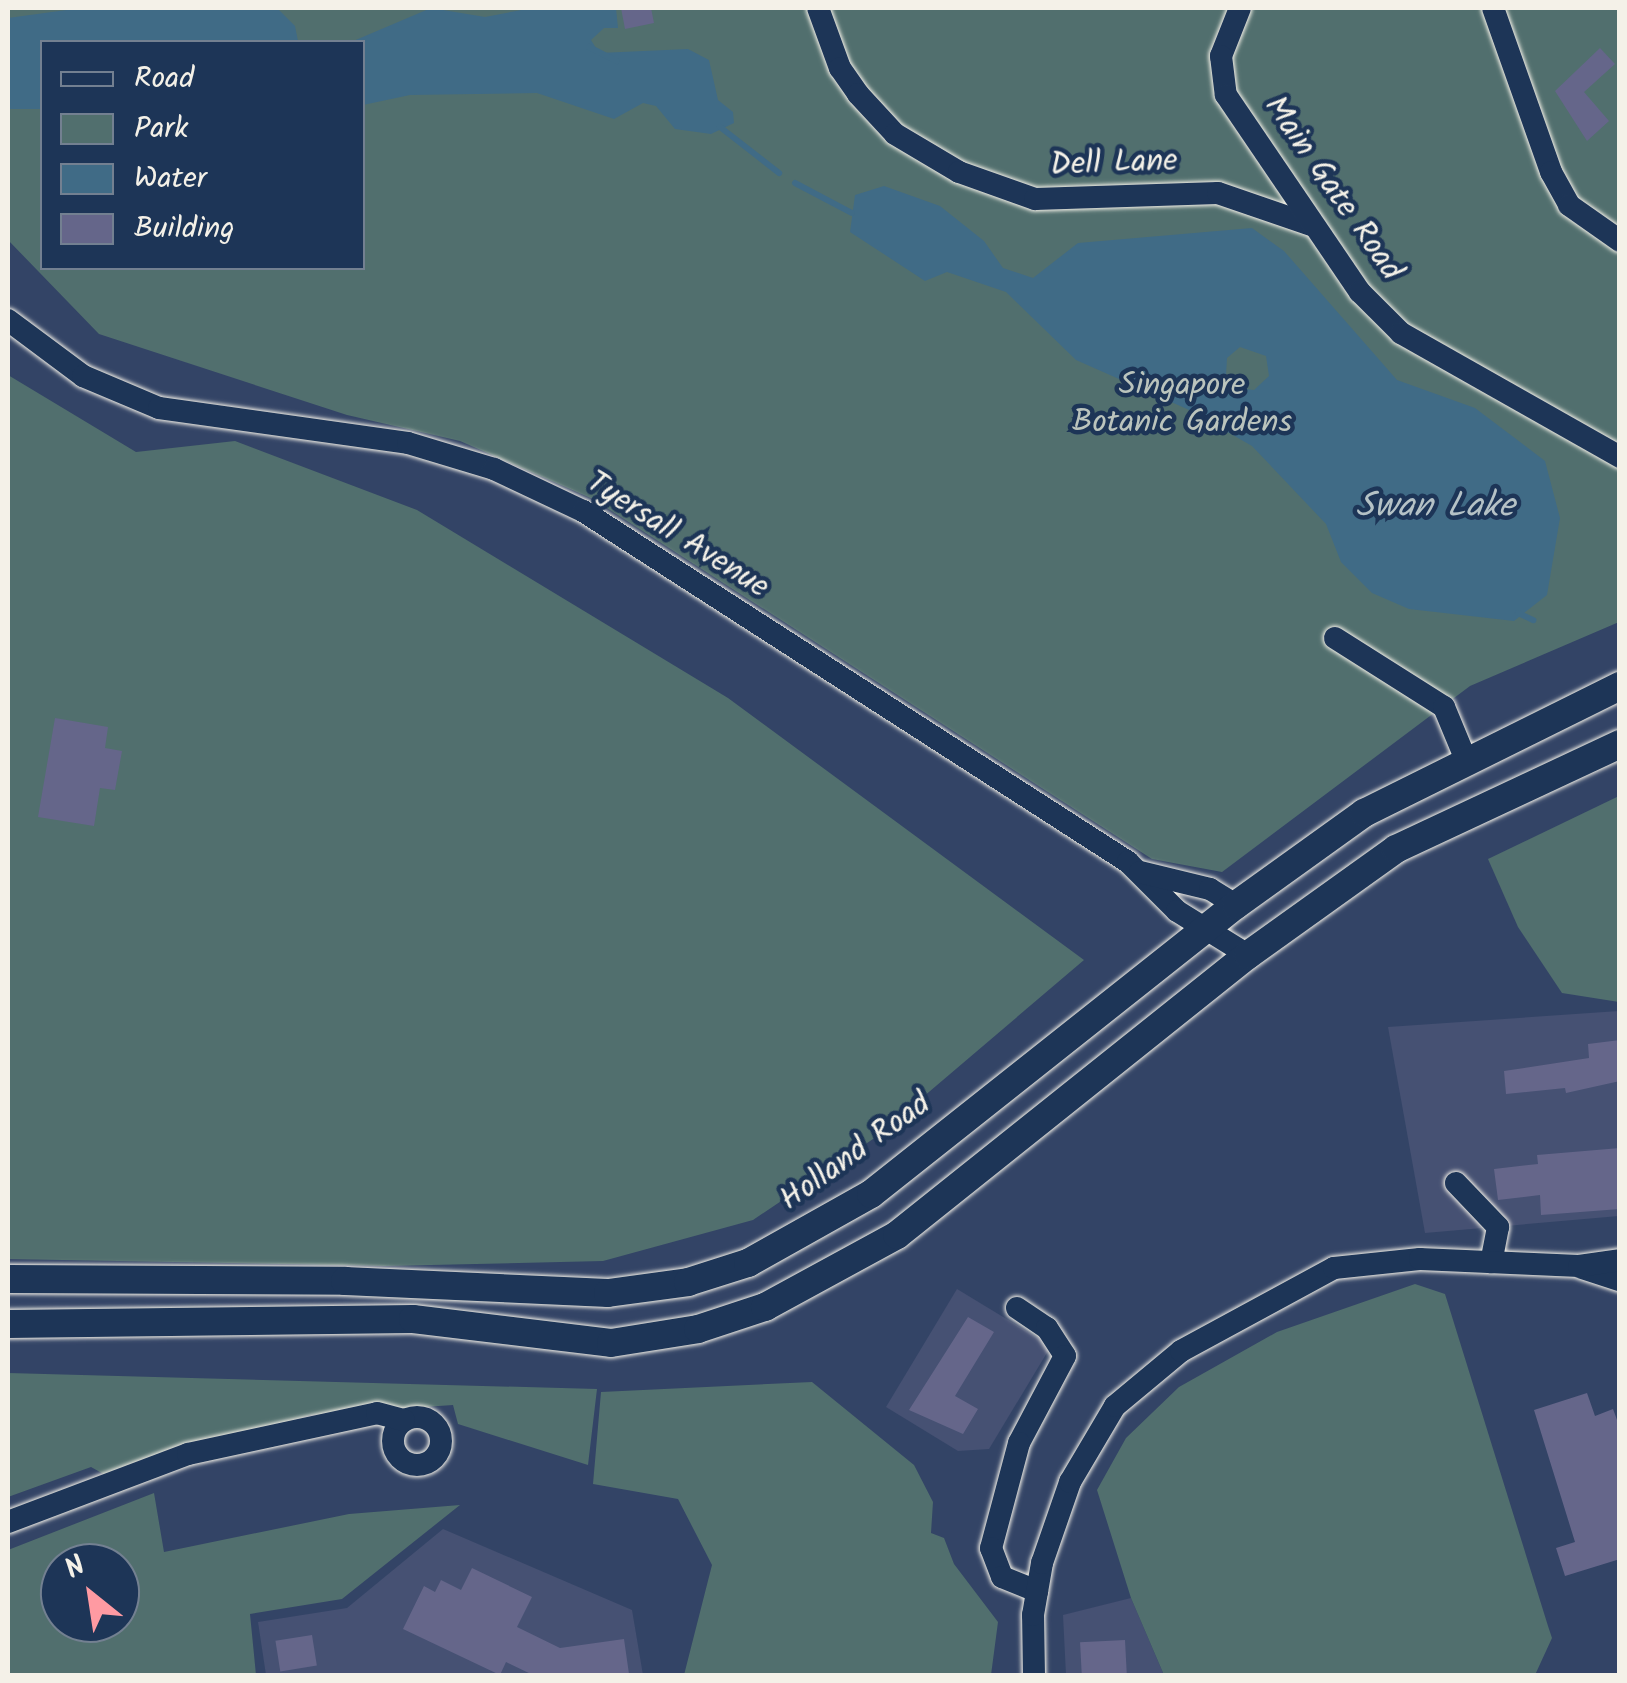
<!DOCTYPE html>
<html>
<head>
<meta charset="utf-8">
<style>
	body { margin:0 }
	#map { position:relative; width:1627px; height:1683px; overflow:hidden; background:#346; font-family:Kalam,sans-serif }
	div>[style] { position:absolute }
	.built>* { inset:0; background:#465173 }
	.green>* { inset:0; background:#516f6e }
	.water>* { inset:0; background:#406b86 }
	.stream>* { height:6px; margin:-3px; padding:0 3px; transform-origin:3px; border-radius:3px; background:#406b86 }
	.building>* { inset:0; background:#65668a; transform-origin:0 0 }
	.roads { filter:drop-shadow(0 0 2px #f4f1e8) drop-shadow(0 0 2px #f4f1e8) }
	.minor>* { height:22px; margin:-11px; padding:0 11px; transform-origin:11px; border-radius:11px; background:#1d3557 }
	.minor>.ring { margin:-11px; padding:0; box-sizing:content-box; background:none; border:22px solid #1d3557; border-radius:50% }
	.major>* { height:28px; margin:-14px; padding:0 14px; transform-origin:14px; border-radius:14px; background:#1d3557 }
	span { translate:-50% -50%; white-space:nowrap; text-align:center; line-height:1.15; -webkit-text-stroke:9px #1d3557; paint-order:stroke }
	.street-label { font-size:32px; color:#f4f1e8 }
	.park-label { font-size:32px; color:#bbc4bd }
	.water-label { font-size:35px; color:#b5c2c6; font-style:italic }
	.frame { position:absolute; inset:0; border:10px solid #f4f1e8; pointer-events:none }
	.legend { position:absolute; left:40px; top:40px; width:325px; height:230px; box-sizing:border-box; background:#1d3557; border:2px solid #738091; margin:0; padding:12px 18px; list-style:none; font-size:30px; color:#f4f1e8 }
	.legend li { display:flex; align-items:center; gap:20px; height:50px }
	.legend b { width:50px; border:2px solid #738091 }
	.north { position:absolute; left:40px; top:1543px; width:100px; height:100px; box-sizing:border-box; background:#1d3557; border:2px solid #738091; border-radius:50%; rotate:330deg; font-size:28px; font-weight:700; line-height:40px; text-align:center; color:#f4f1e8 }
	.north::after { content:''; display:block; margin:auto; width:35px; height:45px; background:#ff9aa2; clip-path:polygon(50% 0,100% 100%,50% 72%,0 100%) }
</style>
</head>
<body>
<div id="map">
	<div class="built">
		<div style="clip-path:polygon(1619px 1011px,1619px 1216px,1425px 1233px,1388px 1027px)"></div>
		<div style="clip-path:polygon(957px 1289px,1051px 1346px,989px 1449px,958px 1451px,886px 1407px)"></div>
		<div style="clip-path:polygon(443px 1529px,632px 1610px,643px 1675px,266px 1675px,258px 1622px,347px 1608px)"></div>
		<div style="clip-path:polygon(1131px 1598px,1164px 1675px,1066px 1675px,1063px 1615px)"></div>
	</div>
	<div class="green">
		<div style="clip-path:polygon(evenodd,8px 8px,1619px 8px,1619px 622px,1470px 686px,1222px 872px,1152px 859px,593px 499px,460px 441px,347px 415px,99px 334px,8px 240px,8px 8px,42px 42px,362px 42px,362px 268px,42px 268px,42px 42px)"></div>
		<div style="clip-path:polygon(8px 375px,136px 452px,235px 441px,417px 510px,728px 698px,1084px 960px,876px 1137px,753px 1220px,603px 1261px,385px 1266px,8px 1259px)"></div>
		<div style="clip-path:polygon(1619px 796px,1619px 1002px,1562px 993px,1518px 927px,1488px 859px)"></div>
		<div style="clip-path:polygon(1415px 1284px,1445px 1294px,1548px 1626px,1552px 1638px,1535px 1675px,1164px 1675px,1131px 1598px,1097px 1490px,1126px 1438px,1179px 1387px,1277px 1332px)"></div>
		<div style="clip-path:polygon(8px 1373px,597px 1389px,588px 1465px,458px 1424px,453px 1405px,310px 1415px,109px 1477px,91px 1467px,8px 1497px)"></div>
		<div style="clip-path:polygon(812px 1382px,914px 1465px,933px 1502px,931px 1533px,944px 1538px,954px 1564px,998px 1622px,991px 1675px,684px 1675px,712px 1565px,678px 1499px,593px 1484px,601px 1392px)"></div>
		<div style="clip-path:polygon(evenodd,154px 1493px,164px 1552px,349px 1514px,460px 1505px,342px 1599px,250px 1614px,256px 1675px,8px 1675px,8px 1550px,154px 1493px,120px 1563px,120px 1623px,60px 1623px,60px 1563px,120px 1563px)"></div>
	</div>
	<div class="water">
		<div style="clip-path:polygon(81px 8px,277px 8px,295px 26px,298px 41px,42px 42px,42px 109px,8px 109px,8px 18px)"></div>
		<div style="clip-path:polygon(431px 8px,485px 17px,532px 8px,616px 8px,618px 28px,604px 28px,591px 40px,599px 53px,688px 49px,709px 60px,718px 100px,733px 112px,734px 123px,711px 134px,675px 129px,656px 106px,643px 103px,614px 119px,537px 93px,410px 95px,363px 105px,362px 42px,351px 42px)"></div>
		<div style="clip-path:polygon(evenodd,884px 186px,940px 206px,984px 241px,1003px 268px,1033px 278px,1078px 243px,1252px 228px,1284px 251px,1397px 380px,1475px 408px,1545px 461px,1560px 518px,1547px 595px,1514px 621px,1409px 609px,1372px 593px,1341px 562px,1326px 524px,1252px 446px,1187px 409px,1076px 360px,1006px 292px,947px 272px,925px 281px,850px 232px,855px 195px,884px 186px,1240px 347px,1266px 356px,1269px 376px,1254px 390px,1236px 388px,1226px 376px,1227px 358px,1240px 347px)"></div>
	</div>
	<div class="stream">
		<div style="left:589px;top:47px;width:31px;rotate:27deg"></div>
		<div style="left:720px;top:127px;width:75px;rotate:37.9deg"></div>
		<div style="left:795px;top:183px;width:64px;rotate:27.8deg"></div>
		<div style="left:1518px;top:613px;width:17px;rotate:25deg"></div>
	</div>
	<div class="building">
		<div style="clip-path:polygon(621px 8px,651px 8px,654px 23px,625px 29px)"></div>
		<div style="clip-path:polygon(1600px 48px,1615px 64px,1584px 92px,1609px 121px,1587px 141px,1555px 91px)"></div>
		<div style="clip-path:polygon(55px 718px,108px 727px,105px 748px,122px 751px,115px 790px,100px 788px,94px 826px,38px 817px)"></div>
		<div style="clip-path:polygon(1620px 1040px,1620px 1081px,1566px 1093px,1565px 1088px,1506px 1094px,1504px 1071px,1589px 1058px,1588px 1044px)"></div>
		<div style="clip-path:polygon(1620px 1148px,1620px 1209px,1541px 1215px,1540px 1195px,1498px 1200px,1494px 1169px,1538px 1164px,1537px 1155px)"></div>
		<div style="clip-path:polygon(968px 1317px,994px 1332px,955px 1396px,978px 1409px,963px 1434px,909px 1410px)"></div>
		<div style="clip-path:polygon(1587px 1393px,1595px 1416px,1613px 1409px,1620px 1428px,1620px 1559px,1565px 1576px,1556px 1548px,1575px 1542px,1534px 1410px)"></div>
		<div style="clip-path:polygon(472px 1568px,532px 1597px,517px 1627px,560px 1648px,624px 1639px,629px 1674px,535px 1676px,506px 1662px,500px 1675px,403px 1629px,424px 1586px,435px 1592px,441px 1580px,461px 1590px)"></div>
		<div style="left:312px;top:1635px;width:31px;height:37px;rotate:81deg"></div>
		<div style="left:1125px;top:1640px;width:36px;height:45px;rotate:87deg"></div>
	</div>
	<div class="roads">
		<div class="minor">
			<div style="left:818px;top:8px;width:64px;rotate:69.9deg"></div>
			<div style="left:840px;top:68px;width:32px;rotate:55deg"></div>
			<div style="left:858px;top:94px;width:54px;rotate:47.2deg"></div>
			<div style="left:895px;top:134px;width:74px;rotate:30.7deg"></div>
			<div style="left:959px;top:172px;width:81px;rotate:19.6deg"></div>
			<div style="left:1035px;top:199px;width:183px;rotate:-1.9deg"></div>
			<div style="left:1218px;top:193px;width:98px;rotate:19deg"></div>
			<div style="left:1240px;top:8px;width:52px;rotate:111.6deg"></div>
			<div style="left:1221px;top:56px;width:39px;rotate:83deg"></div>
			<div style="left:1226px;top:95px;width:238px;rotate:55.8deg"></div>
			<div style="left:1360px;top:292px;width:58px;rotate:45deg"></div>
			<div style="left:1401px;top:333px;width:252px;rotate:29.5deg"></div>
			<div style="left:1493px;top:8px;width:174px;rotate:70.5deg"></div>
			<div style="left:1551px;top:172px;width:38px;rotate:61deg"></div>
			<div style="left:1569px;top:205px;width:62px;rotate:35.2deg"></div>
			<div style="left:8px;top:320px;width:94px;rotate:36.7deg"></div>
			<div style="left:83px;top:376px;width:82px;rotate:22.8deg"></div>
			<div style="left:159px;top:408px;width:251px;rotate:8deg"></div>
			<div style="left:408px;top:443px;width:90px;rotate:16.8deg"></div>
			<div style="left:494px;top:469px;width:98px;rotate:25.3deg"></div>
			<div style="left:583px;top:511px;width:648px;rotate:32.78deg"></div>
			<div style="left:1128px;top:862px;width:69px;rotate:45deg"></div>
			<div style="left:1177px;top:911px;width:84px;rotate:31.8deg"></div>
			<div style="left:1335px;top:638px;width:129px;rotate:32.3deg"></div>
			<div style="left:1444px;top:707px;width:57px;rotate:67.5deg"></div>
			<div style="left:1140px;top:872px;width:72px;rotate:13.7deg"></div>
			<div style="left:1210px;top:889px;width:31px;rotate:32deg"></div>
			<div style="left:1456px;top:1183px;width:61px;rotate:46.3deg"></div>
			<div style="left:1498px;top:1227px;width:36px;rotate:101deg"></div>
			<div style="left:1582px;top:1268px;width:40px;rotate:18deg"></div>
			<div style="left:1017px;top:1308px;width:36px;rotate:34deg"></div>
			<div style="left:1047px;top:1328px;width:33px;rotate:57deg"></div>
			<div style="left:1065px;top:1356px;width:98px;rotate:117.9deg"></div>
			<div style="left:1019px;top:1443px;width:109px;rotate:104.9deg"></div>
			<div style="left:991px;top:1548px;width:31px;rotate:69deg"></div>
			<div style="left:1002px;top:1577px;width:38px;rotate:22deg"></div>
			<div class="ring" style="left:393px;top:1417px;width:26px;height:26px"></div>
			<div style="left:8px;top:1522px;width:192px;rotate:-20.7deg"></div>
			<div style="left:188px;top:1454px;width:193px;rotate:-12.2deg"></div>
			<div style="left:377px;top:1413px;width:28px;rotate:15deg"></div>
			<div style="left:1034px;top:1676px;width:61px;rotate:-90.9deg"></div>
			<div style="left:1033px;top:1615px;width:53px;rotate:-80.2deg"></div>
			<div style="left:1042px;top:1563px;width:86px;rotate:-70.9deg"></div>
			<div style="left:1070px;top:1482px;width:88px;rotate:-59.4deg"></div>
			<div style="left:1115px;top:1406px;width:86px;rotate:-39.8deg"></div>
			<div style="left:1181px;top:1351px;width:174px;rotate:-28.5deg"></div>
			<div style="left:1334px;top:1268px;width:86px;rotate:-6deg"></div>
			<div style="left:1420px;top:1259px;width:159px;rotate:2.5deg"></div>
			<div style="left:1579px;top:1266px;width:41px;rotate:-8.3deg"></div>
		</div>
		<div class="major">
			<div style="left:8px;top:1279px;width:337px;rotate:0.3deg"></div>
			<div style="left:345px;top:1281px;width:263px;rotate:2.6deg"></div>
			<div style="left:608px;top:1293px;width:81px;rotate:-7.8deg"></div>
			<div style="left:688px;top:1282px;width:63px;rotate:-17.6deg"></div>
			<div style="left:748px;top:1263px;width:141px;rotate:-29.3deg"></div>
			<div style="left:871px;top:1194px;width:466px;rotate:-38.4deg"></div>
			<div style="left:1236px;top:905px;width:158px;rotate:-35.7deg"></div>
			<div style="left:1364px;top:813px;width:286px;rotate:-26.4deg"></div>
			<div style="left:8px;top:1324px;width:405px;rotate:-0.7deg"></div>
			<div style="left:413px;top:1319px;width:199px;rotate:6.9deg"></div>
			<div style="left:611px;top:1343px;width:88px;rotate:-9.1deg"></div>
			<div style="left:698px;top:1329px;width:71px;rotate:-18.2deg"></div>
			<div style="left:765px;top:1307px;width:150px;rotate:-28.6deg"></div>
			<div style="left:897px;top:1235px;width:449px;rotate:-38.6deg"></div>
			<div style="left:1248px;top:955px;width:182px;rotate:-35.6deg"></div>
			<div style="left:1396px;top:849px;width:247px;rotate:-25.1deg"></div>
		</div>
	</div>
	<div class="street-label">
		<span style="left:1114px;top:164px;rotate:-2deg">Dell Lane</span>
		<span style="left:1332px;top:189px;rotate:55deg">Main Gate Road</span>
		<span style="left:677px;top:536px;rotate:32deg">Tyersall Avenue</span>
		<span style="left:856px;top:1153px;rotate:-36deg">Holland Road</span>
	</div>
	<div class="park-label">
		<span style="left:1182px;top:405px">Singapore<br>Botanic Gardens</span>
	</div>
	<div class="water-label">
		<span style="left:1435px;top:507px">Swan Lake</span>
	</div>
	<div class="frame"></div>
	<ul class="legend">
	<li><b style="height:12px;background:#1d3557"></b>Road</li>
	<li><b style="height:28px;background:#516f6e"></b>Park</li>
	<li><b style="height:28px;background:#406b86"></b>Water</li>
	<li><b style="height:28px;background:#65668a"></b>Building</li>
	</ul>
	<div class="north">N</div>
</div>
</body>
</html>
